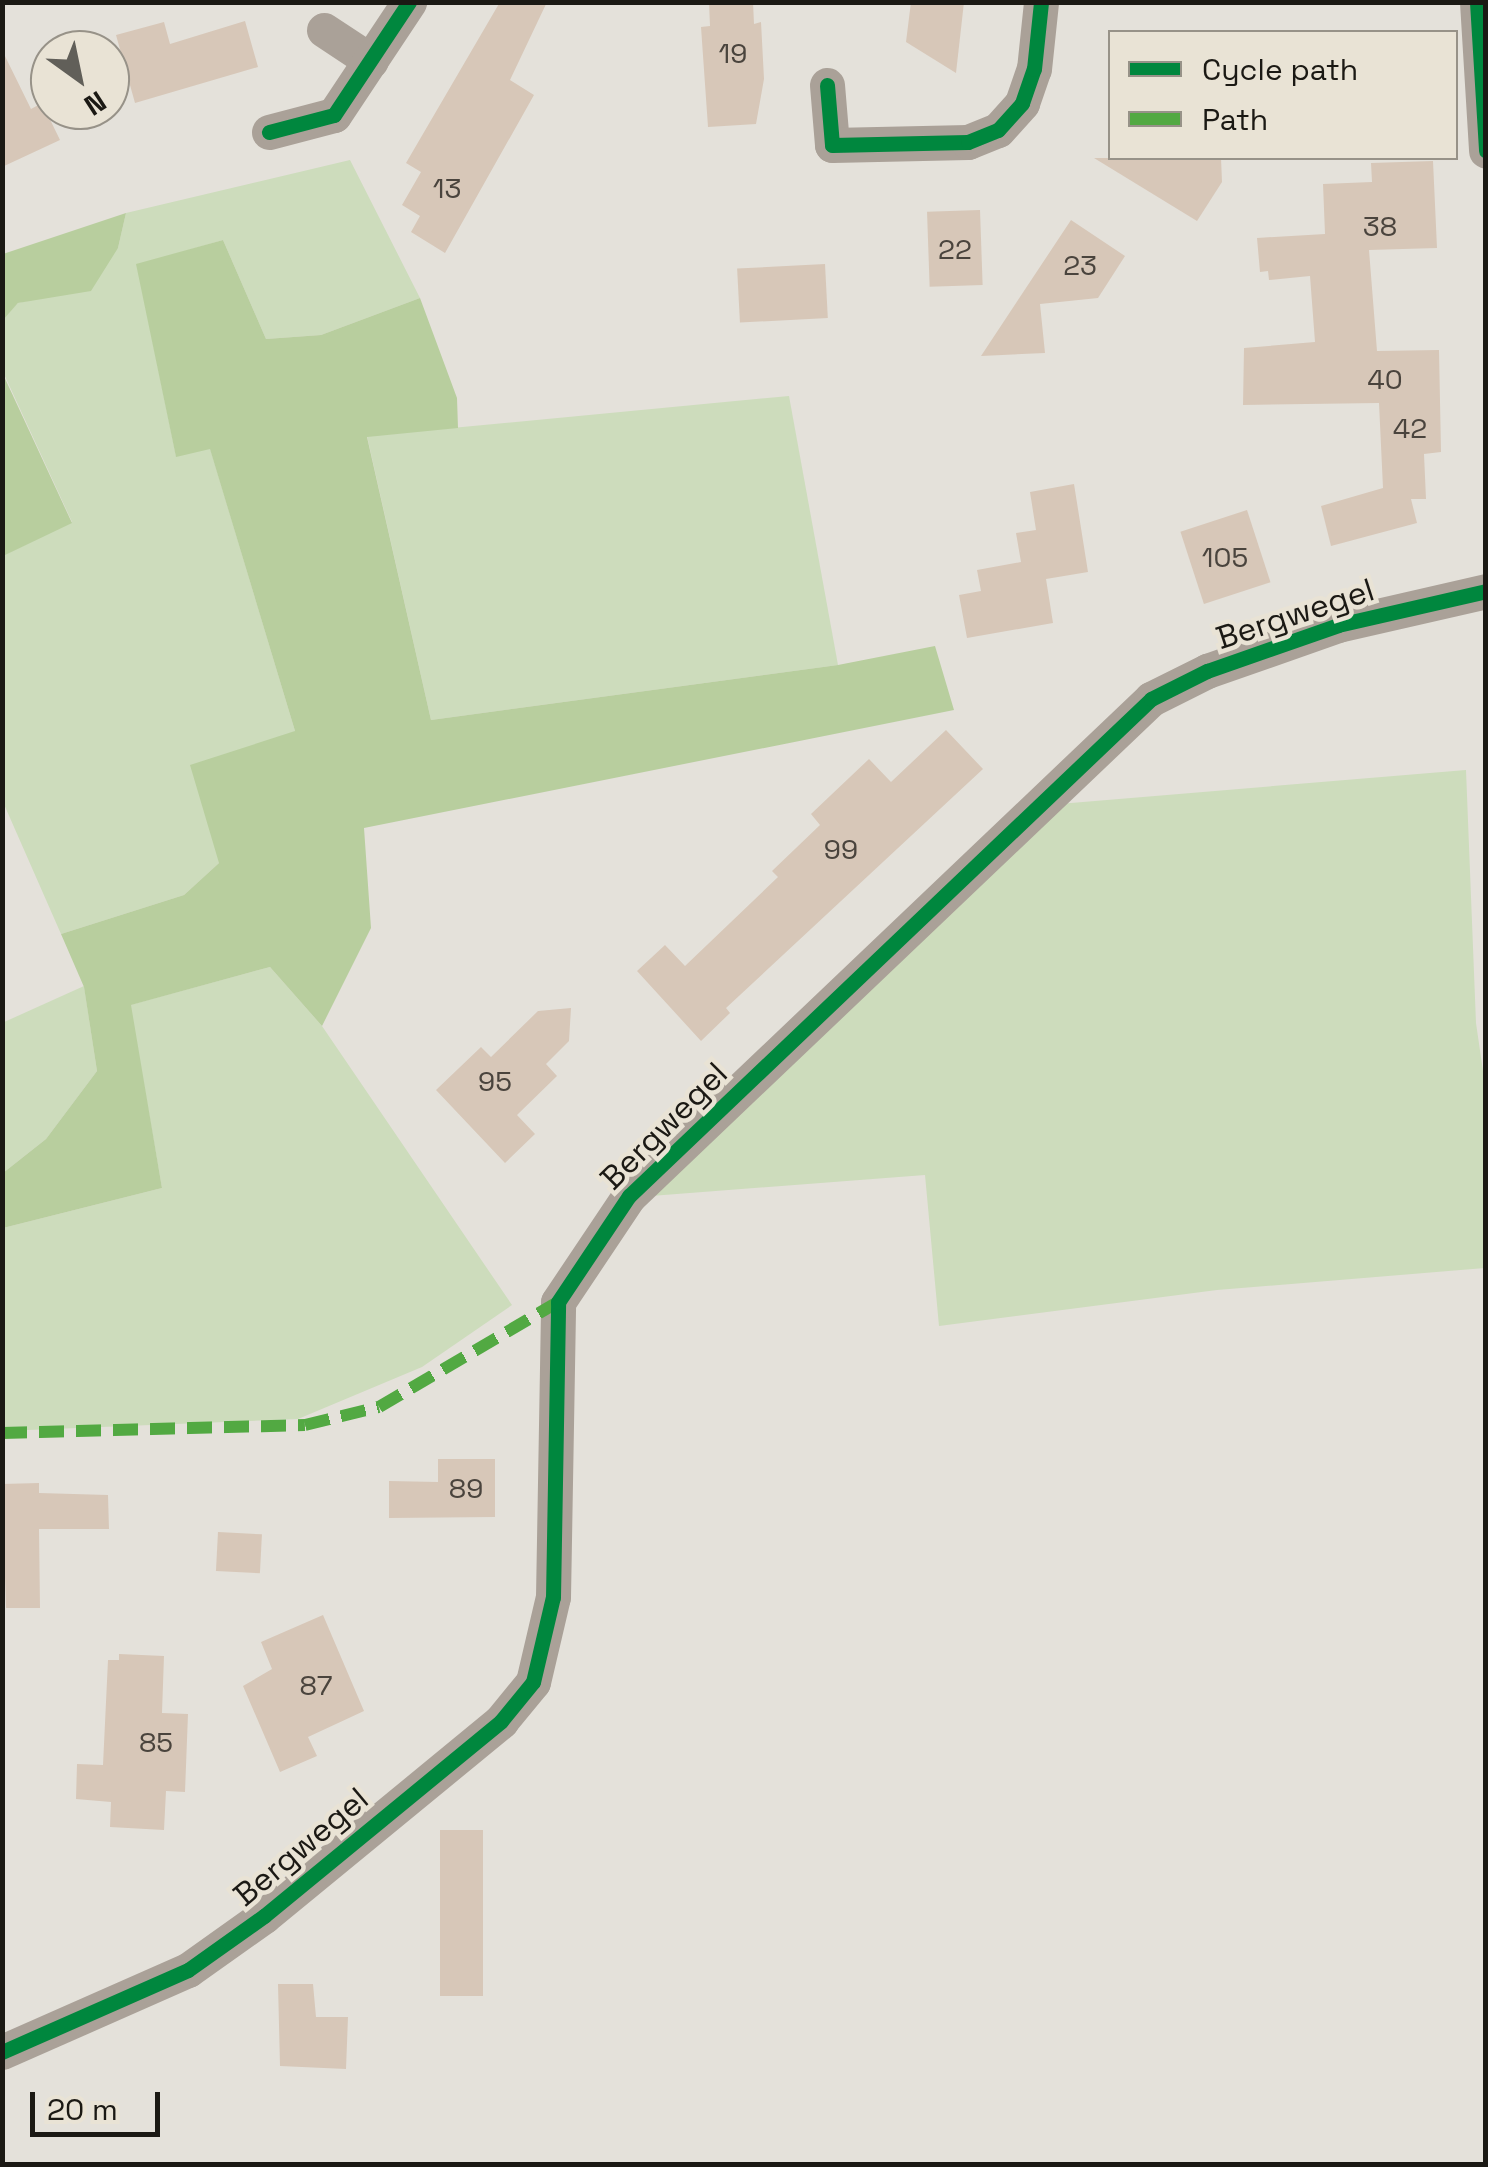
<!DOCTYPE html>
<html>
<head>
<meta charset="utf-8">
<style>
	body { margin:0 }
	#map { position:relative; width:1488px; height:2167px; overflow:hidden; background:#e4e1da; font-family:"Space Grotesk",sans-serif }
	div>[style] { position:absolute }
	.green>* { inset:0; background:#cddcbc }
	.forest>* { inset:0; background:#b8ce9e }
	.building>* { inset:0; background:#d7c7b8; transform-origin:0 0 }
	.minor>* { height:35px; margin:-17.5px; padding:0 17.5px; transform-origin:17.5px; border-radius:17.5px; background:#aaa198 }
	.quiet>* { height:12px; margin-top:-6px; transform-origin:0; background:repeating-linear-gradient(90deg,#52a942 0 25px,transparent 0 37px) }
	.cycleway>* { height:15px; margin:-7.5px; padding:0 7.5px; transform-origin:7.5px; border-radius:7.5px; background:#00873e }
	span { translate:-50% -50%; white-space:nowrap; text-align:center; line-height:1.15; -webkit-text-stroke:9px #e9e3d5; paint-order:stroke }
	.number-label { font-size:28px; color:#4a443d }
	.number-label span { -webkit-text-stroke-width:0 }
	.street-label { font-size:32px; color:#1b1914 }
	.frame { position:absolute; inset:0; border:5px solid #1b1914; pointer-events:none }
	.legend { position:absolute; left:1108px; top:30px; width:350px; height:130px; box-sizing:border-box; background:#e9e3d5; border:2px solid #979288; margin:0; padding:12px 18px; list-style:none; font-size:30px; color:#1b1914 }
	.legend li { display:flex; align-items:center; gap:20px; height:50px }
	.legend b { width:50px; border:2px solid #979288 }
	.north { position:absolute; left:30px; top:30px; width:100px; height:100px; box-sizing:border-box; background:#e9e3d5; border:2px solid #979288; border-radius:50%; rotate:147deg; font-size:28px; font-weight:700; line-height:40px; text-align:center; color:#1b1914 }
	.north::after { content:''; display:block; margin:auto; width:35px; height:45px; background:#615f59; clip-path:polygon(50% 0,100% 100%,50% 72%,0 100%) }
	.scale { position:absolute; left:30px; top:2092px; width:130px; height:45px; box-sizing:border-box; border:5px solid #1b1914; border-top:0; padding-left:12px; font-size:30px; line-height:35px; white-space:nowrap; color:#1b1914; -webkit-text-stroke:8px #e9e3d5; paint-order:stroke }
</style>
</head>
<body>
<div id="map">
	<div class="green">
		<div style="clip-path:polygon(350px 160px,420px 298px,321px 335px,266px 339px,223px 240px,137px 265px,176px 456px,210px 448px,295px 731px,219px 863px,184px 895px,61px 934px,3px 802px,2px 556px,72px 522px,3px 372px,2px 320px,18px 303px,44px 297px,118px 248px,126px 213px)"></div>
		<div style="clip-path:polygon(789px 396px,838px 665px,431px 720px,367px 436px)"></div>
		<div style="clip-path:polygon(1466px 770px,1476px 1023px,1486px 1092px,1485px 1268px,1217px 1290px,939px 1326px,925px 1175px,651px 1196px,1059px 804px)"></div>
		<div style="clip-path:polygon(270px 967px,322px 1026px,512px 1305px,422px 1367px,298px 1419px,3px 1431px,3px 1228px,162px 1188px,130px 1005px)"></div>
		<div style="clip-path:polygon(84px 986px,97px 1071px,46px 1139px,3px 1173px,2px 1023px)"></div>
	</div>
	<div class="forest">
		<div style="clip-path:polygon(126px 213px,118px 248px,91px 291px,18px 303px,3px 320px,3px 254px)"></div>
		<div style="clip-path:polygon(223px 240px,266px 339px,321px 335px,420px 298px,457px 398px,458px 428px,367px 437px,431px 720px,838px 665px,935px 646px,954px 710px,364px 828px,371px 928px,322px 1026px,270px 967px,131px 1005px,162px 1188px,3px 1228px,3px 1173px,46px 1139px,97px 1071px,84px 987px,61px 934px,184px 895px,219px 863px,190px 765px,295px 731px,210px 449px,176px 457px,136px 264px)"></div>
		<div style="clip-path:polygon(2px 372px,72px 523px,3px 556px,2px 556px)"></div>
	</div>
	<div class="building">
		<div style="clip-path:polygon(500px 2px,547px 2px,510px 80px,534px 95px,445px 253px,411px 232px,420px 216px,402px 205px,421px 172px,406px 163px)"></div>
		<div style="clip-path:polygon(709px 2px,753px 2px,754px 24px,761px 22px,764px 79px,756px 124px,708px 127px,701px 27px,710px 26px)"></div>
		<div style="clip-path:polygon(911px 2px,964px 2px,956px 73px,906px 42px)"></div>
		<div style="clip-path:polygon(245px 21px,258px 67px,135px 103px,116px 35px,164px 22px,170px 44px)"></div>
		<div style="clip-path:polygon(2px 50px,31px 109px,42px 103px,60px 140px,2px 167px)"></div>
		<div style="clip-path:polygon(1094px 158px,1221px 158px,1222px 182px,1197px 221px)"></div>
		<div style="clip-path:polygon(1433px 161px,1437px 248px,1369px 250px,1377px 351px,1439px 350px,1441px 452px,1424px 454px,1426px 499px,1411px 499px,1417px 523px,1331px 546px,1321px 506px,1383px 488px,1379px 403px,1243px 405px,1244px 348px,1315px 342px,1310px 276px,1269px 280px,1268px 271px,1260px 272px,1257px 238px,1325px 234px,1323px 184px,1372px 182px,1371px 163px)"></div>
		<div style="left:980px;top:210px;width:75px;height:53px;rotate:88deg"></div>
		<div style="clip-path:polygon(1071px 220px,1125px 256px,1098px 298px,1040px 304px,1045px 353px,981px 356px)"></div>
		<div style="left:825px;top:264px;width:54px;height:88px;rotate:87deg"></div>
		<div style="clip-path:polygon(1074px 484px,1088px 572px,1046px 579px,1053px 623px,967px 638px,959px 595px,981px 591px,977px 570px,1021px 562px,1016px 533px,1036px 530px,1030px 492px)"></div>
		<div style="left:1247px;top:510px;width:76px;height:70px;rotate:72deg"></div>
		<div style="clip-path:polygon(946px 730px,983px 769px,726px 1008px,730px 1013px,701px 1041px,637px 971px,665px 945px,685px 966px,778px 877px,772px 871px,820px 825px,811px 814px,869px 759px,891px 782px)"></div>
		<div style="clip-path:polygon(571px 1008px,569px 1041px,546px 1064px,557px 1076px,517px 1115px,535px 1134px,505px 1163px,436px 1090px,481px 1047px,491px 1057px,538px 1011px)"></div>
		<div style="clip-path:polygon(438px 1459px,495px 1459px,495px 1517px,389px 1518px,389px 1481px,438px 1482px)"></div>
		<div style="clip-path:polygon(39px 1483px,39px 1493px,108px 1495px,109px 1529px,39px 1529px,40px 1608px,6px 1608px,2px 1484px)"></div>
		<div style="left:218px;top:1532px;width:44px;height:39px;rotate:3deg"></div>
		<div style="clip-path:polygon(323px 1615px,364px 1711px,308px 1737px,317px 1756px,280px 1772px,243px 1686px,272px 1669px,261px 1642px)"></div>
		<div style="clip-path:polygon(119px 1654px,164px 1656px,162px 1713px,188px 1714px,185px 1792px,166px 1791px,164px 1830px,110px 1827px,111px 1802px,76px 1799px,77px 1764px,103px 1765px,108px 1660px,119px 1660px)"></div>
		<div style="left:440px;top:1830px;width:43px;height:166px"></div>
		<div style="clip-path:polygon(278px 1984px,313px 1984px,316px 2017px,348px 2017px,346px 2069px,280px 2066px)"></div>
	</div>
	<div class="minor">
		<div style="left:1477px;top:2px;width:149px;rotate:86.5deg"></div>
		<div style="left:324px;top:30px;width:56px;rotate:33.4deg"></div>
		<div style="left:827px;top:85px;width:60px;rotate:85.2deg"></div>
		<div style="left:832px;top:145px;width:136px;rotate:-1.3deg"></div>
		<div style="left:968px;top:142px;width:32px;rotate:-22deg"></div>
		<div style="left:998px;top:130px;width:36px;rotate:-48deg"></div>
		<div style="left:1022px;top:103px;width:36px;rotate:-71deg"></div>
		<div style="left:1034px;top:69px;width:67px;rotate:-84deg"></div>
		<div style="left:269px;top:132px;width:67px;rotate:-14.7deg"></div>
		<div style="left:334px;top:115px;width:136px;rotate:-56.4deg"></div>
		<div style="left:2px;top:2052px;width:203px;rotate:-23.8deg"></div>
		<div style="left:188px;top:1970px;width:93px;rotate:-35.4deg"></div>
		<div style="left:264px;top:1916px;width:307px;rotate:-39.4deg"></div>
		<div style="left:501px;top:1721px;width:50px;rotate:-50.6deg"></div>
		<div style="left:533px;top:1682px;width:87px;rotate:-76.8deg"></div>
		<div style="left:553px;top:1597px;width:295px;rotate:-89deg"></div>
		<div style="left:558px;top:1302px;width:128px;rotate:-56.2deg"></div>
		<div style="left:629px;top:1196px;width:721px;rotate:-43.59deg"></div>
		<div style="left:1151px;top:699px;width:63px;rotate:-26.6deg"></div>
		<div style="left:1207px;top:671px;width:139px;rotate:-19.3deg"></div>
		<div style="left:1338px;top:625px;width:152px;rotate:-12.9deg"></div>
	</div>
	<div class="quiet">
		<div style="left:2px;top:1433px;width:303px;rotate:-1.5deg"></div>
		<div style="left:305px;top:1425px;width:76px;rotate:-13.7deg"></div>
		<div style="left:379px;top:1407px;width:208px;rotate:-30.4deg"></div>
	</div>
	<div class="cycleway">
		<div style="left:1477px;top:2px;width:149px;rotate:86.5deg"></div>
		<div style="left:827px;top:85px;width:60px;rotate:85.2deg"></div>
		<div style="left:832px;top:145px;width:136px;rotate:-1.3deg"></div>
		<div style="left:968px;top:142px;width:32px;rotate:-22deg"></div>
		<div style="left:998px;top:130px;width:36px;rotate:-48deg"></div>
		<div style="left:1022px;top:103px;width:36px;rotate:-71deg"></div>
		<div style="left:1034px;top:69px;width:67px;rotate:-84deg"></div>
		<div style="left:269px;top:132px;width:67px;rotate:-14.7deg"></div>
		<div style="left:334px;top:115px;width:136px;rotate:-56.4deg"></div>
		<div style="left:2px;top:2052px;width:203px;rotate:-23.8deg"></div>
		<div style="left:188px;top:1970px;width:93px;rotate:-35.4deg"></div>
		<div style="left:264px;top:1916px;width:307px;rotate:-39.4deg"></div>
		<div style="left:501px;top:1721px;width:50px;rotate:-50.6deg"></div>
		<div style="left:533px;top:1682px;width:87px;rotate:-76.8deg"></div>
		<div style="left:553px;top:1597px;width:295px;rotate:-89deg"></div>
		<div style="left:558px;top:1302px;width:128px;rotate:-56.2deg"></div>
		<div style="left:629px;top:1196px;width:721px;rotate:-43.59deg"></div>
		<div style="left:1151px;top:699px;width:63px;rotate:-26.6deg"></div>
		<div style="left:1207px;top:671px;width:139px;rotate:-19.3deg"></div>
		<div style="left:1338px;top:625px;width:152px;rotate:-12.9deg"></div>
	</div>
	<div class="number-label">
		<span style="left:733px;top:53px">19</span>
		<span style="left:447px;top:188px">13</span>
		<span style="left:1380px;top:226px">38</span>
		<span style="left:955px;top:249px">22</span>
		<span style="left:1080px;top:265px">23</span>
		<span style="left:1385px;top:379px">40</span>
		<span style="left:1410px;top:428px">42</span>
		<span style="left:1225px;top:557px">105</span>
		<span style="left:841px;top:849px">99</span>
		<span style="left:495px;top:1081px">95</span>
		<span style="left:466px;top:1488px">89</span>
		<span style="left:316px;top:1685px">87</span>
		<span style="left:156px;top:1742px">85</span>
	</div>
	<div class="street-label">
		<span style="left:1295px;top:614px;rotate:-18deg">Bergwegel</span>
		<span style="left:664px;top:1126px;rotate:-45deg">Bergwegel</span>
		<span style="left:301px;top:1847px;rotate:-40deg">Bergwegel</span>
	</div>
	<div class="frame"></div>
	<ul class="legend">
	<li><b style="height:12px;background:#00873e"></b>Cycle path</li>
	<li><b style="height:12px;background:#52a942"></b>Path</li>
	</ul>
	<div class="north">N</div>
	<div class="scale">20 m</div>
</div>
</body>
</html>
